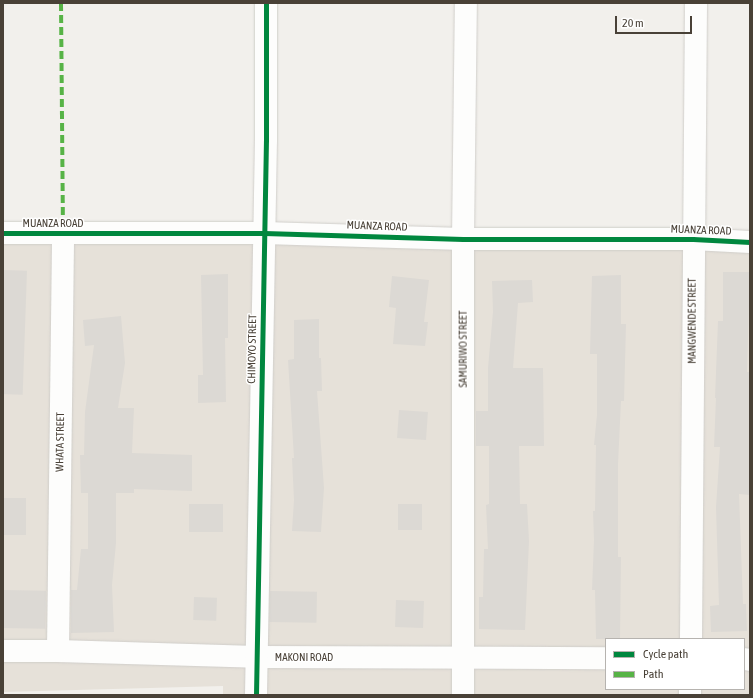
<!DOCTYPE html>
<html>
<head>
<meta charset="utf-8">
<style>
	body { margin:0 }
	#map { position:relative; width:753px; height:698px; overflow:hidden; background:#f2f0ec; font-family:"Asap Condensed",sans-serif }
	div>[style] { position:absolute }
	.residential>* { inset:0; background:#e6e1d9 }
	.building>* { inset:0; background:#dcd9d4; transform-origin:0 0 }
	.roads { filter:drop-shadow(0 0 1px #d0ceca) drop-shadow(0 0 1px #d0ceca) }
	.minor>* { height:22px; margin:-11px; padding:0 11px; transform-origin:11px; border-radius:11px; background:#fdfdfc }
	.quiet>* { height:4px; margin-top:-2px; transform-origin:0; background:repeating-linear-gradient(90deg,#57b346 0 8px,transparent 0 12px) }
	.cycleway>* { height:5px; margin:-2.5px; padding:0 2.5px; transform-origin:2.5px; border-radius:2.5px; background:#00873e }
	span { translate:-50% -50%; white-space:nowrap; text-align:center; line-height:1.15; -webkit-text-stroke:3px #fff; paint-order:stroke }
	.street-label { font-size:11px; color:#494137 }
	.frame { position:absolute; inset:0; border:4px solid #494137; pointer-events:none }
	.legend { position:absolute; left:605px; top:638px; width:140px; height:52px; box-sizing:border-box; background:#fff; border:1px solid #b6b3af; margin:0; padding:5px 7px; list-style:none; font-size:12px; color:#494137 }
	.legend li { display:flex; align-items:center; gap:8px; height:20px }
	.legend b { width:20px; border:1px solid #b6b3af }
	.scale { position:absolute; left:615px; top:16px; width:77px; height:18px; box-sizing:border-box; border:2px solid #494137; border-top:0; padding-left:5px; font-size:12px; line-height:14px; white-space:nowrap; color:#494137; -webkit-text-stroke:3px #fff; paint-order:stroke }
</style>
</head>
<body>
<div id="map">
	<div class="residential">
		<div style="clip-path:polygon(evenodd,3px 231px,750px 233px,750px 695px,223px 695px,223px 686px,3px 692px,3px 231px,606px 639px,744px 639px,744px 689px,606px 689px,606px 639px)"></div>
	</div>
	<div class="building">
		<div style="left:3px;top:270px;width:24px;height:124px;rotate:2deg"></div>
		<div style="clip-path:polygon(723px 272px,750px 272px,747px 372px,750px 372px,750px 495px,739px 494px,743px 604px,746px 604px,747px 631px,711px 632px,710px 606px,719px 605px,716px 507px,720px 447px,714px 447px,716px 398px,715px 398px,718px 321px,723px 321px)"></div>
		<div style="clip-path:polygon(228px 274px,228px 338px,225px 338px,226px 402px,198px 403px,198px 375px,203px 375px,201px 275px)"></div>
		<div style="clip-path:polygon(621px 275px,621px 324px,626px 324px,624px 401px,621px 401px,618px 464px,618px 557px,621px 557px,620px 639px,596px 639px,595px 590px,592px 590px,594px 540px,593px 511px,595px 511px,596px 445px,594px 445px,597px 415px,597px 354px,590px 354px,592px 276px)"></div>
		<div style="clip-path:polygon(392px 276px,429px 280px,424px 322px,428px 322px,425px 346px,393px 344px,396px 308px,389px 307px)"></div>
		<div style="clip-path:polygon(532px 280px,533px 302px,518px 303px,513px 368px,543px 368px,544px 446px,519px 446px,520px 504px,527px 504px,529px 541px,525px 630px,479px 629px,479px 597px,483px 597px,484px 549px,488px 549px,486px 505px,489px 504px,489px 446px,476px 446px,476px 411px,488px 411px,488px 368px,493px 312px,492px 281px)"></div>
		<div style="clip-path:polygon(121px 316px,125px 363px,118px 408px,134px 408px,132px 453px,192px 455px,192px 491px,134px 489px,134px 493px,116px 493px,116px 543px,112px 585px,114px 632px,71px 633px,71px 590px,77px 590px,81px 549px,88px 549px,88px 493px,81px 493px,80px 455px,84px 455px,85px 412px,94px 345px,85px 346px,83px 320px)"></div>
		<div style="clip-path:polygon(319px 319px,319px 358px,321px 358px,322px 391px,317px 391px,324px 488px,321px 532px,292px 531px,294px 500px,292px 458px,294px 458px,288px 360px,294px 359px,294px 320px)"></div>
		<div style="left:399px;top:410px;width:29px;height:28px;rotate:4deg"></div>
		<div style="left:3px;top:498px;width:23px;height:37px"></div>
		<div style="left:189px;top:504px;width:34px;height:28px"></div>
		<div style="left:398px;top:504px;width:24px;height:26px"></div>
		<div style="left:3px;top:590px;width:43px;height:38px;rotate:1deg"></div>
		<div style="left:270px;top:591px;width:47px;height:31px;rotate:1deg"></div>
		<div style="left:194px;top:597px;width:23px;height:23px;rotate:2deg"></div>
		<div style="left:396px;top:600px;width:28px;height:27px;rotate:2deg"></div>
	</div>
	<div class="roads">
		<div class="minor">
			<div style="left:3px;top:233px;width:261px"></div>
			<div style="left:264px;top:233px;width:199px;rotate:1.7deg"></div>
			<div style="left:463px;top:239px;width:230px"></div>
			<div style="left:693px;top:239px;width:57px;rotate:3deg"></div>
			<div style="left:691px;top:639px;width:636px;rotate:-89.55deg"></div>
			<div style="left:3px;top:651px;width:55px"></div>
			<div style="left:58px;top:651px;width:198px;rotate:1.7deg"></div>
			<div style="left:256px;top:657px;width:350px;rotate:0.2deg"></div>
			<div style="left:58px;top:651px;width:417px;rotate:-89.3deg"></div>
			<div style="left:744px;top:659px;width:6px;rotate:9deg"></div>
			<div style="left:256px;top:695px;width:555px;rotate:-88.97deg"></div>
			<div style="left:266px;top:140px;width:137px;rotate:-90deg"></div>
			<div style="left:463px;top:695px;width:456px;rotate:-90deg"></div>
			<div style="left:463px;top:239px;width:236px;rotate:-89.3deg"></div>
			<div style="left:690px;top:695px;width:6px;rotate:-90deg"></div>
		</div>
	</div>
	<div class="quiet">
		<div style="left:61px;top:3px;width:231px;rotate:89.5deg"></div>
	</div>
	<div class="cycleway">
		<div style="left:3px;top:233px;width:261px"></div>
		<div style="left:264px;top:233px;width:199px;rotate:1.7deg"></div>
		<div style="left:463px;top:239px;width:230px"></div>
		<div style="left:693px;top:239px;width:57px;rotate:3deg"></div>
		<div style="left:256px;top:695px;width:555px;rotate:-88.97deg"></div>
		<div style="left:266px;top:140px;width:137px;rotate:-90deg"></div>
	</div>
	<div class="street-label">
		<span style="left:53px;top:223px">MUANZA ROAD</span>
		<span style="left:377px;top:226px;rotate:2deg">MUANZA ROAD</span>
		<span style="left:701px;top:230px;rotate:2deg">MUANZA ROAD</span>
		<span style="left:692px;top:321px;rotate:-90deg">MANGWENDE STREET</span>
		<span style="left:252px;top:349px;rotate:-89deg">CHIMOYO STREET</span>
		<span style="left:463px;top:349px;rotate:-90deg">SAMURIWO STREET</span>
		<span style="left:60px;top:442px;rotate:-89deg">WHATA STREET</span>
		<span style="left:304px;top:657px">MAKONI ROAD</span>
	</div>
	<div class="frame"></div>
	<ul class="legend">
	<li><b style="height:5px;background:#00873e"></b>Cycle path</li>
	<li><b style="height:5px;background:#57b346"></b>Path</li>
	</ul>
	<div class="scale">20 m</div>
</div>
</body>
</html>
